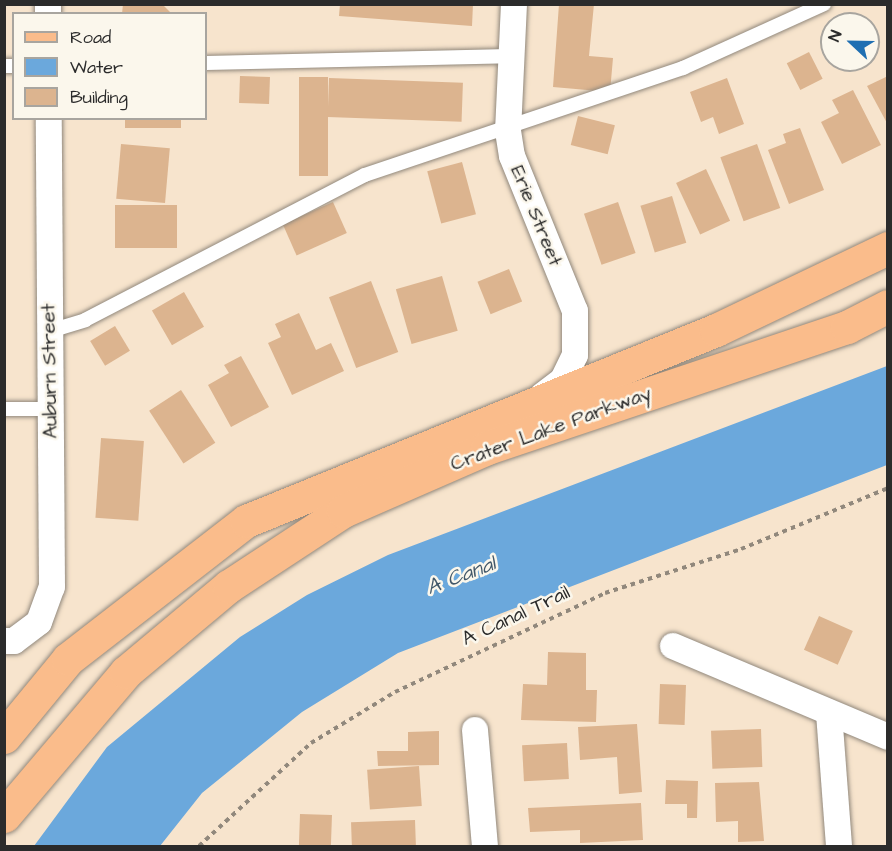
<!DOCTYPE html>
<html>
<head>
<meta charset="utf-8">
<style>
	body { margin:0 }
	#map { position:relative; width:892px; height:851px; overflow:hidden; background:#f7e4cd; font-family:"Architects Daughter",sans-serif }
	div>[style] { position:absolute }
	.water>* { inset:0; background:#6ba8dc }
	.building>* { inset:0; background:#dcb48f; transform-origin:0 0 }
	.path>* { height:4px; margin-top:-2px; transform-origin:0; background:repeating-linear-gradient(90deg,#91887c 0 4.5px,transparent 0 9px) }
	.roads { filter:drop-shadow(0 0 2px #91887c) drop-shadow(0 0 2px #91887c) }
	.lane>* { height:14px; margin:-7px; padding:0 7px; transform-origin:7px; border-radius:7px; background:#fff }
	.street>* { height:26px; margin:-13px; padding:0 13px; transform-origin:13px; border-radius:13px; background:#fff }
	.primary>* { height:33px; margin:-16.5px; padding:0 16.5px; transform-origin:16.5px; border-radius:16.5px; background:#fabc8b }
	span { translate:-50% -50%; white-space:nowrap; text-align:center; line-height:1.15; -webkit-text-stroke:5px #fbf7ec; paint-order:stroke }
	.street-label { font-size:20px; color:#2b2b2b }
	.water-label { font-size:21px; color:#415769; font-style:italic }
	.frame { position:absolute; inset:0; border:6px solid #2b2b2b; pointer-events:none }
	.legend { position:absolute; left:12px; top:12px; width:195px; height:108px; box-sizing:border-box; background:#fbf7ec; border:2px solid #a8a59f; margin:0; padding:8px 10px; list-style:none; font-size:18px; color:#2b2b2b }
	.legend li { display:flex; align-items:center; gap:12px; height:30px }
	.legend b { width:30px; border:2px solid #a8a59f }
	.north { position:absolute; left:820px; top:12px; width:60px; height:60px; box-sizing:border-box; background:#fbf7ec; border:2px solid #a8a59f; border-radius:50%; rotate:292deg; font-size:16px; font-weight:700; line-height:24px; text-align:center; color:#2b2b2b }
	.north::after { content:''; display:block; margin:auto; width:21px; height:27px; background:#1f6fb2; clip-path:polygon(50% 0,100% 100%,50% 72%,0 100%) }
</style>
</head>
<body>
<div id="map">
	<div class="water">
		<div style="clip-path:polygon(887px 366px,887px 465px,398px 653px,302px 712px,202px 793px,160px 846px,34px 846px,107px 747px,240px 637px,307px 595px,388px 555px)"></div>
	</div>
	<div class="building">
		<div style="clip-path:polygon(123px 4px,162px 4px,172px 14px,122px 14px)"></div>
		<div style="clip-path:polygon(340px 4px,473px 4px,472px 26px,339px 16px)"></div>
		<div style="clip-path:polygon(559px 4px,594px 4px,589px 56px,613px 58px,610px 92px,553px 87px)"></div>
		<div style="left:809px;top:52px;width:30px;height:25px;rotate:63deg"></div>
		<div style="left:240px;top:76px;width:30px;height:27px;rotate:2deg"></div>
		<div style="clip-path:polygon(888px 76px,888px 125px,867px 86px)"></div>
		<div style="left:299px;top:77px;width:29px;height:99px"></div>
		<div style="left:329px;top:78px;width:134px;height:39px;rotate:2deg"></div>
		<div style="clip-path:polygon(727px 78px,744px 124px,719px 134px,713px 117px,701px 122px,690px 92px)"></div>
		<div style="clip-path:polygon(853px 90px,881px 145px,842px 164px,821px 122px,839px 113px,832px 100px)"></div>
		<div style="left:578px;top:116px;width:38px;height:30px;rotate:14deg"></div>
		<div style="left:125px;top:118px;width:56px;height:10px"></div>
		<div style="clip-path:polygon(800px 128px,824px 190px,789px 204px,768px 150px,786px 143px,783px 134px)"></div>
		<div style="left:121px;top:144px;width:49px;height:55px;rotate:5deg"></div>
		<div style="left:757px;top:144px;width:68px;height:39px;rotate:70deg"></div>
		<div style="left:462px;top:162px;width:54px;height:36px;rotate:75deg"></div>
		<div style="left:706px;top:169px;width:57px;height:33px;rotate:65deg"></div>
		<div style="left:672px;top:196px;width:49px;height:33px;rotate:73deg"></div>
		<div style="left:333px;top:202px;width:34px;height:55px;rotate:66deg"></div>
		<div style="left:618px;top:202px;width:54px;height:36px;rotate:71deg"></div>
		<div style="left:115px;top:205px;width:62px;height:43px"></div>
		<div style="left:509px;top:269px;width:35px;height:34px;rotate:68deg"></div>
		<div style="left:442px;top:276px;width:57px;height:48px;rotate:74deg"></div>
		<div style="left:371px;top:281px;width:76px;height:45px;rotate:69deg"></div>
		<div style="left:184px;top:292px;width:40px;height:37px;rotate:60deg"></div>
		<div style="clip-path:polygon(299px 313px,316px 350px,331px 343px,344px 371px,292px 395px,268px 343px,281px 337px,275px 324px)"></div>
		<div style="left:115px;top:326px;width:29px;height:29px;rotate:59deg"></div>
		<div style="clip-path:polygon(241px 356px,269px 407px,231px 427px,208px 385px,229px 373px,224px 365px)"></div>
		<div style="left:181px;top:390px;width:63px;height:38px;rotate:57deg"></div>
		<div style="left:101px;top:438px;width:43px;height:80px;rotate:4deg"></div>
		<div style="left:819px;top:616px;width:37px;height:37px;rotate:24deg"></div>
		<div style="clip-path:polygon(548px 652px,586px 653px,586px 690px,597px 690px,596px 722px,521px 720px,523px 684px,547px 685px)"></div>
		<div style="left:660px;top:684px;width:26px;height:40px;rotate:2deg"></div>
		<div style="clip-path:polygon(637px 724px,642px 792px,619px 794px,617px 757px,580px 760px,578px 727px)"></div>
		<div style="left:761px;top:729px;width:38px;height:50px;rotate:88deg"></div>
		<div style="clip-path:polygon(439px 731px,439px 765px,378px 766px,377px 751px,408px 751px,408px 732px)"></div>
		<div style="left:567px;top:743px;width:36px;height:45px;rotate:87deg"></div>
		<div style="left:419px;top:766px;width:40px;height:52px;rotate:86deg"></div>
		<div style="clip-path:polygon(666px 780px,698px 781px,697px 818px,687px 818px,687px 804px,665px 804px)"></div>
		<div style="clip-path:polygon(759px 782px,764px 841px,738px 842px,738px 821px,716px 822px,715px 783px)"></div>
		<div style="clip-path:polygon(641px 803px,643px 840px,580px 843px,580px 830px,530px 832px,528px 808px)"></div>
		<div style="left:300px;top:814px;width:32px;height:32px;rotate:2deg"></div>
		<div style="left:415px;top:820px;width:26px;height:64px;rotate:88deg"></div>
	</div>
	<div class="path">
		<div style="left:199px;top:846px;width:152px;rotate:-42.6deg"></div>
		<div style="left:311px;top:743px;width:98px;rotate:-31.3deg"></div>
		<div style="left:395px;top:692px;width:232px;rotate:-25.2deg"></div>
		<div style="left:605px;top:593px;width:143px;rotate:-17.9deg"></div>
		<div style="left:741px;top:549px;width:159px;rotate:-22.5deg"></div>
	</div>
	<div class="roads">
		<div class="lane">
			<div style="left:206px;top:63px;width:308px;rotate:-1.3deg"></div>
			<div style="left:4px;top:66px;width:10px"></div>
			<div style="left:50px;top:331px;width:37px;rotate:-17deg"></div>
			<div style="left:85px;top:320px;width:315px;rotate:-27.4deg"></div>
			<div style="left:365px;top:175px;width:336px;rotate:-18.6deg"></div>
			<div style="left:683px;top:68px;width:155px;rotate:-24.4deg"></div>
			<div style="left:4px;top:409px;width:47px"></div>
		</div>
		<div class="street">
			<div style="left:514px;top:4px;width:127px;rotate:92.7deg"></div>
			<div style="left:508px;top:131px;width:25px;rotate:81deg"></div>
			<div style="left:512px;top:156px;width:167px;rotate:67.9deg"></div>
			<div style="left:575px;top:311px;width:44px;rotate:90deg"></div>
			<div style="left:575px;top:355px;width:28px;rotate:116deg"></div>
			<div style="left:563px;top:380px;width:26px;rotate:143deg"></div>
			<div style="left:48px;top:14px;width:10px;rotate:-90deg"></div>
			<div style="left:4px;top:641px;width:10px"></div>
			<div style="left:14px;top:641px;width:31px;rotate:-37deg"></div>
			<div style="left:39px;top:622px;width:37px;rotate:-70deg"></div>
			<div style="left:52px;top:587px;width:469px;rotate:-90.4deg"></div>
			<div style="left:673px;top:646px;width:233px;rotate:22.9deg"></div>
			<div style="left:829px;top:713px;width:133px;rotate:85.7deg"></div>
			<div style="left:475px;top:730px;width:116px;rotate:85.1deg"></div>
		</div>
		<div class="primary">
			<div style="left:4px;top:737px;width:101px;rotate:-50.6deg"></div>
			<div style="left:68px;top:659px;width:225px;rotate:-37.8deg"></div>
			<div style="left:246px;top:521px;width:507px;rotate:-22.12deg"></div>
			<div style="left:716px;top:330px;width:191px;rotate:-25.5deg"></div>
			<div style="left:4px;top:816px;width:189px;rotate:-49.7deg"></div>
			<div style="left:126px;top:672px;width:134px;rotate:-39.9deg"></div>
			<div style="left:229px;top:586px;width:136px;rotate:-33.3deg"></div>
			<div style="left:343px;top:511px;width:157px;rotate:-23.6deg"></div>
			<div style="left:487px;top:448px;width:380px;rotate:-18.6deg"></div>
			<div style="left:847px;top:327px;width:46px;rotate:-27.1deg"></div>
		</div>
	</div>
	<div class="street-label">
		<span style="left:536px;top:216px;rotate:68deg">Erie Street</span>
		<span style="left:50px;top:371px;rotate:-91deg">Auburn Street</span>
		<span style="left:551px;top:429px;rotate:-20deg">Crater Lake Parkway</span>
		<span style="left:516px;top:616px;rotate:-25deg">A Canal Trail</span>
	</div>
	<div class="water-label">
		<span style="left:461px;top:576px;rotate:-21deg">A Canal</span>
	</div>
	<div class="frame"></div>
	<ul class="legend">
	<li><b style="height:8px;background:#fabc8b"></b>Road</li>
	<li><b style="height:16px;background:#6ba8dc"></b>Water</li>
	<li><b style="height:16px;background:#dcb48f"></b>Building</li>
	</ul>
	<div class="north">N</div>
</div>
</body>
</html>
